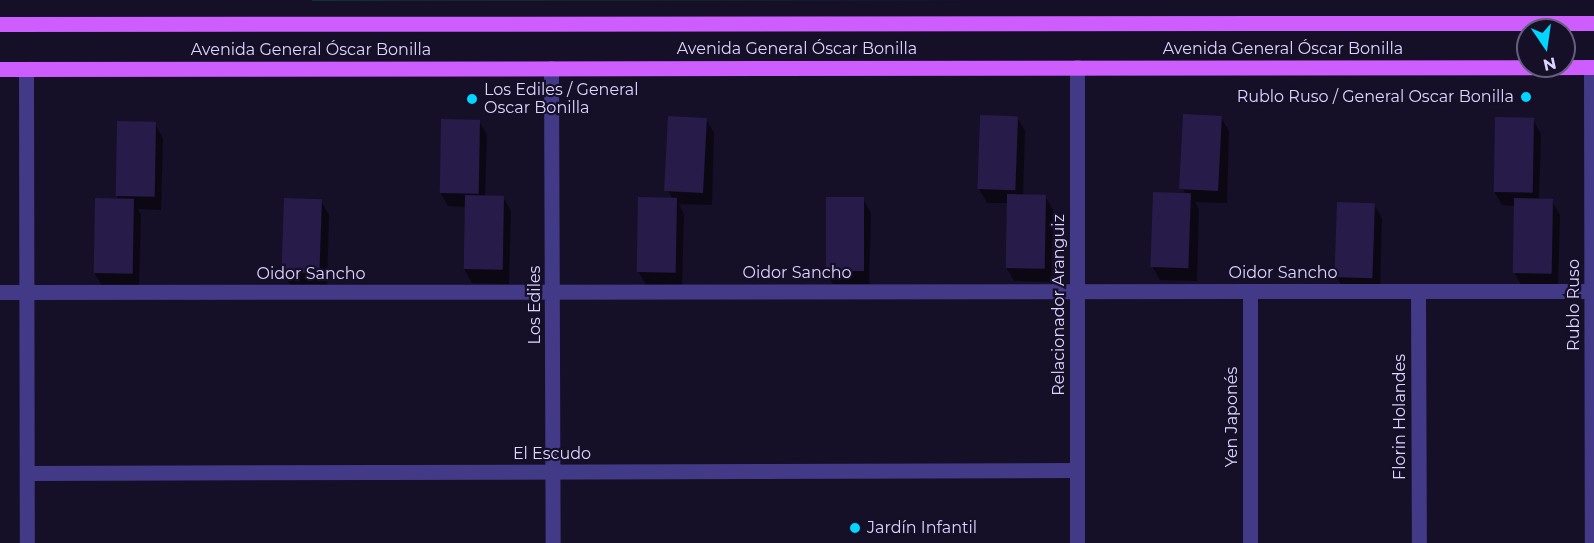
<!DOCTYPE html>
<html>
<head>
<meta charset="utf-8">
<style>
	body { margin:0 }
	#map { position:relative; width:1594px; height:543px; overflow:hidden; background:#150f27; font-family:Montserrat,sans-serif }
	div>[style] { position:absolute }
	.green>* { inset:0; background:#123132 }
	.shadow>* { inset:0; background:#0007 }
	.building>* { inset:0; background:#271b49; transform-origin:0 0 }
	.minor>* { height:15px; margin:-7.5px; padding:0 7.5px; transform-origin:7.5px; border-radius:7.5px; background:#423a87 }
	.major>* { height:15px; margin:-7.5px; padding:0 7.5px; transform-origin:7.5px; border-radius:7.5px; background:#cd5dff }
	.dots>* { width:16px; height:16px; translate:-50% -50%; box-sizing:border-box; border:3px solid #150f27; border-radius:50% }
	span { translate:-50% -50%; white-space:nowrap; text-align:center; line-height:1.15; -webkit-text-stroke:4.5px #150f27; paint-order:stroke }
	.street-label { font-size:16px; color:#ddd6ff }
	.poi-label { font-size:16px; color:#ddd6ff }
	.left { translate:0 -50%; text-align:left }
	.right { translate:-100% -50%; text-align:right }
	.north { position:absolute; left:1516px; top:18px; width:60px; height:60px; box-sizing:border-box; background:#150f27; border:2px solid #655f7d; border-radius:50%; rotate:167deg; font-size:16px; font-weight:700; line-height:24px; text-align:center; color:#ddd6ff }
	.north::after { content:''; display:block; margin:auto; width:21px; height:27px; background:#02d5ff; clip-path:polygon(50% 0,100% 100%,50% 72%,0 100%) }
</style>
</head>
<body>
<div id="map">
	<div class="green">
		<div style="clip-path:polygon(312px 0,1108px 0,312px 1px)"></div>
	</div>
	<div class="shadow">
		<div style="clip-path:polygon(1017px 117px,1025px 131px,1023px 196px,1045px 196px,1053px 210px,1051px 282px,1014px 281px,1006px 267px,1008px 203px,987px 203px,979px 189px)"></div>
		<div style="clip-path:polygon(1221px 117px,1229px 131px,1227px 203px,1195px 202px,1199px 209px,1197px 281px,1160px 280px,1152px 266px,1186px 195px,1183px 188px)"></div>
		<div style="clip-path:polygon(706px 119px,714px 133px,712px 205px,679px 204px,684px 214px,682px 286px,646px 285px,638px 271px,673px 200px,668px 190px)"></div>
		<div style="clip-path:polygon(1533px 120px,1541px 134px,1539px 200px,1552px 201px,1560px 215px,1558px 287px,1522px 286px,1514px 272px,1516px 206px,1502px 205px,1494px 191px)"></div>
		<div style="clip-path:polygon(479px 121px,487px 135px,485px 197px,503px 197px,511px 211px,509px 284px,472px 283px,464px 269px,466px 207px,448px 206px,440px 192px)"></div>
		<div style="clip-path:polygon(155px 124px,163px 138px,161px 210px,138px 209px,141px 215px,139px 287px,102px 286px,94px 272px,119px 201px,116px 195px)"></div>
		<div style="clip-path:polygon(863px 199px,871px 213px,869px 285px,833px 284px,825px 271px)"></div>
		<div style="clip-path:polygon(321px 201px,329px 215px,327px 287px,291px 286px,283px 272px)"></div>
		<div style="clip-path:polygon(1374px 205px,1382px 218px,1380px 291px,1344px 290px,1336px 276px)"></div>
	</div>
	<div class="building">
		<div style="left:1183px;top:114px;width:39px;height:75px;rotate:3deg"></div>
		<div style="left:980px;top:115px;width:38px;height:74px;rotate:2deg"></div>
		<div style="left:668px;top:116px;width:39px;height:75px;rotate:3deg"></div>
		<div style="left:1495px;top:117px;width:39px;height:75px;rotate:1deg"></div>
		<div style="left:441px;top:119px;width:39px;height:74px;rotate:1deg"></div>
		<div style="left:117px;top:121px;width:39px;height:75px;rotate:1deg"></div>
		<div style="left:1153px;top:192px;width:38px;height:75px;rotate:2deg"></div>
		<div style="left:1007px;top:194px;width:39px;height:74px;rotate:1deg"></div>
		<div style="left:465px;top:195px;width:39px;height:74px;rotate:1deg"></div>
		<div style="left:638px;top:197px;width:39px;height:75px;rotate:1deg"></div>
		<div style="left:826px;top:197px;width:38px;height:74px"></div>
		<div style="left:95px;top:198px;width:39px;height:75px;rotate:1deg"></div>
		<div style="left:284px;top:198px;width:38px;height:74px;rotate:2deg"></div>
		<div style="left:1514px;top:198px;width:39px;height:75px;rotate:1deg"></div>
		<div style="left:1337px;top:202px;width:38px;height:75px;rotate:2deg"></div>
	</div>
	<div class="minor">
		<div style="left:1077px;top:67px;width:476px;rotate:90deg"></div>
		<div style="left:1591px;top:67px;width:476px;rotate:89.9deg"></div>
		<div style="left:551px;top:68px;width:475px;rotate:89.8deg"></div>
		<div style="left:26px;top:69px;width:474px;rotate:89.9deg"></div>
		<div style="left:1250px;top:291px;width:252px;rotate:90deg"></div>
		<div style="left:1418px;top:291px;width:252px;rotate:89.8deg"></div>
		<div style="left:0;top:292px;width:1594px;rotate:-0.04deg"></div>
		<div style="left:27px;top:473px;width:1050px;rotate:-0.16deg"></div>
	</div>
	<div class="major">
		<div style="left:0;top:24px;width:1594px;rotate:-0.04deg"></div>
		<div style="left:0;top:69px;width:1594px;rotate:-0.07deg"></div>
	</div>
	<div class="dots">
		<div style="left:1526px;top:97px;background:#02d5ff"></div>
		<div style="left:472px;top:99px;background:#02d5ff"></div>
		<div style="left:855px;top:528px;background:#02d5ff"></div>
	</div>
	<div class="street-label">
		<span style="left:797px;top:49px">Avenida General Óscar Bonilla</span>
		<span style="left:1283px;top:49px">Avenida General Óscar Bonilla</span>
		<span style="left:311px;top:50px">Avenida General Óscar Bonilla</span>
		<span style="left:797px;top:273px">Oidor Sancho</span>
		<span style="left:1283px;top:273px">Oidor Sancho</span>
		<span style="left:311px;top:274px">Oidor Sancho</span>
		<span style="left:535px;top:305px;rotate:-90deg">Los Ediles</span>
		<span style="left:1059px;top:305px;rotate:-90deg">Relacionador Aranguiz</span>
		<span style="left:1574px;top:305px;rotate:-90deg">Rublo Ruso</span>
		<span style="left:1232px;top:417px;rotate:-90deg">Yen Japonés</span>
		<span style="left:1400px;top:417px;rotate:-90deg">Florin Holandes</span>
		<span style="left:552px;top:454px">El Escudo</span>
	</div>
	<div class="poi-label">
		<span class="left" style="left:484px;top:99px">Los Ediles / General<br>Oscar Bonilla</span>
		<span class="right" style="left:1514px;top:97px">Rublo Ruso / General Oscar Bonilla</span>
		<span class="left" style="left:867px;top:528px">Jardín Infantil</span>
	</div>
	<div class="north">N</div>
</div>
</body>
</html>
